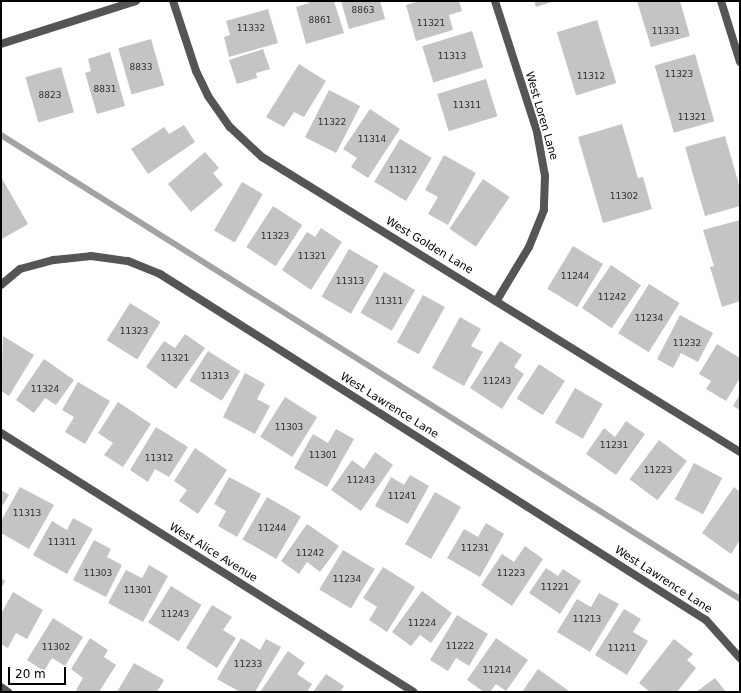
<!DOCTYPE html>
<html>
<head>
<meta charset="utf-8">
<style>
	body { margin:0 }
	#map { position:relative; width:741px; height:693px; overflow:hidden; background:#fff; font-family:"DejaVu Sans",sans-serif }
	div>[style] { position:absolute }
	.stream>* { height:6px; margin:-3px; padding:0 3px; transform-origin:3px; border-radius:3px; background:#a3a3a3 }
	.building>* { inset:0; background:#c4c4c4; transform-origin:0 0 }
	.minor>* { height:8px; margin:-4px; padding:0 4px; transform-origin:4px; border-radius:4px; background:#555 }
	span { translate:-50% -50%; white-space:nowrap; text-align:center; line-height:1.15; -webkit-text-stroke:3.5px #fff; paint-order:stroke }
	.number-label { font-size:9px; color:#313131 }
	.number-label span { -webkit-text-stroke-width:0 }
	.street-label { font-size:11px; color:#000 }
	.frame { position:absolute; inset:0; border:2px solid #000; pointer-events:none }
	.scale { position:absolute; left:8px; top:667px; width:58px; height:18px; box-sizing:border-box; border:2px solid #000; border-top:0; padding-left:5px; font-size:12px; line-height:14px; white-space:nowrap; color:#000; -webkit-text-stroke:3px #fff; paint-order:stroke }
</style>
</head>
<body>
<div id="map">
	<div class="stream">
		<div style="left:1px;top:135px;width:873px;rotate:32.12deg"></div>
	</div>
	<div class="building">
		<div style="clip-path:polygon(308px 1px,334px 1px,344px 33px,306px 44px,296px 7px,309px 3px)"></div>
		<div style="clip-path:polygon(341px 1px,380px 1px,385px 19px,349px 29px)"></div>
		<div style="clip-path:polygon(420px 1px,459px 1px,462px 11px,449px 15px,453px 30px,416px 41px,406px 5px)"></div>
		<div style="clip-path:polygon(534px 1px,555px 1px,536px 7px)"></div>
		<div style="clip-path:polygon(637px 1px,680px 1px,690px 36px,651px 47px)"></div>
		<div style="clip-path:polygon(268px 9px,278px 43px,229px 57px,224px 37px,230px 35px,226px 21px)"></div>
		<div style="left:597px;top:20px;width:66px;height:42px;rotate:73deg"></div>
		<div style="left:472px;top:31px;width:38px;height:52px;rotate:73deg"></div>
		<div style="left:151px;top:39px;width:48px;height:34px;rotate:74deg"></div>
		<div style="clip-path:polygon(263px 49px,270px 69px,256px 73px,257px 78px,237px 84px,229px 60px)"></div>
		<div style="clip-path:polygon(110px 52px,125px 106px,97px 114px,85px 73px,91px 71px,88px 59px)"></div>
		<div style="left:695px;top:54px;width:70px;height:42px;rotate:74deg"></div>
		<div style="clip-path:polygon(299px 64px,326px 81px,304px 117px,294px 112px,284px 127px,266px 117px)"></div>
		<div style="left:61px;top:67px;width:47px;height:37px;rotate:74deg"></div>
		<div style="left:486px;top:79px;width:39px;height:51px;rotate:73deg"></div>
		<div style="left:329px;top:90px;width:35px;height:53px;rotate:27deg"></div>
		<div style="clip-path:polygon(370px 109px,400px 129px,368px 178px,351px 167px,357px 158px,343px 149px)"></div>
		<div style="clip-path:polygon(622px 124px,638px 178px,643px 177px,652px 209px,603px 223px,578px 137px)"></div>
		<div style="clip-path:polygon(184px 125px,195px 142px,148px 174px,131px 149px,164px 127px,169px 134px)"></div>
		<div style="clip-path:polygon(725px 136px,740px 188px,740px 206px,705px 216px,685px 147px)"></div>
		<div style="left:400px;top:139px;width:37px;height:50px;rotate:31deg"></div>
		<div style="clip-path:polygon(205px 152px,219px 168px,213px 173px,223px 185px,191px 212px,168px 184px)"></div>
		<div style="clip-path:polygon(444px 155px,476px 173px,448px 225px,428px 214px,438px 197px,425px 190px)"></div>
		<div style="clip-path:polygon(1px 177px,28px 224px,2px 239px,1px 237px)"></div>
		<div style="left:483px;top:179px;width:32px;height:60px;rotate:34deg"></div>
		<div style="left:242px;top:182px;width:24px;height:56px;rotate:30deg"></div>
		<div style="left:273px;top:206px;width:35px;height:49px;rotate:33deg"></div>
		<div style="clip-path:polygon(740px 220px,740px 301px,722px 307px,710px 267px,714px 266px,703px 230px)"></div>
		<div style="clip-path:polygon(321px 228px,342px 242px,311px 290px,282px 270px,307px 232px,315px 237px)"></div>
		<div style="left:573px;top:246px;width:35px;height:50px;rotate:31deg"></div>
		<div style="left:349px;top:249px;width:34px;height:55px;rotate:30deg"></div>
		<div style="left:611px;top:265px;width:36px;height:52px;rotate:34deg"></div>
		<div style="left:384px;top:272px;width:36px;height:47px;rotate:30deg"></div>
		<div style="left:649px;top:284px;width:36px;height:58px;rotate:32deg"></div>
		<div style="left:423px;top:295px;width:25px;height:54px;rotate:29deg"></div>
		<div style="left:130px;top:303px;width:36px;height:44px;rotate:32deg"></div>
		<div style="clip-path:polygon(680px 315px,713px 333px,698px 362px,681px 353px,673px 368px,657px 359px)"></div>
		<div style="clip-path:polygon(460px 317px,481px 329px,471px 346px,483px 352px,464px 386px,432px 368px)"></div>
		<div style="clip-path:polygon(185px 334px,205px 348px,176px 389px,146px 367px,164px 341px,175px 348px)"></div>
		<div style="clip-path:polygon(3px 336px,34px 355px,9px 396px,1px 391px)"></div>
		<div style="clip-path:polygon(500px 341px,522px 355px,514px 367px,524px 374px,502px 409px,470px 388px)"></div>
		<div style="clip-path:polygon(717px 344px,740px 358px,740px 378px,726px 401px,706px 389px,711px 381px,699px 374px)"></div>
		<div style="left:208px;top:351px;width:38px;height:35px;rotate:32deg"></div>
		<div style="clip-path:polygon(44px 359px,74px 380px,56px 405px,45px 398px,34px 413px,16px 400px)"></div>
		<div style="left:539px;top:364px;width:31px;height:41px;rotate:33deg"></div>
		<div style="clip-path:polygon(245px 373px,265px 384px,257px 399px,270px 406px,255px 434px,223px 417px)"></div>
		<div style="clip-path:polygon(78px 382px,110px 401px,85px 444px,65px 432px,74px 417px,62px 410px)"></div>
		<div style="left:575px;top:388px;width:32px;height:40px;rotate:30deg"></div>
		<div style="clip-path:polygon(740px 394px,740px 410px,733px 406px)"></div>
		<div style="left:285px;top:397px;width:38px;height:47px;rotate:32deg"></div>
		<div style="clip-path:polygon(118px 402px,151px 424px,123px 467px,104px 455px,113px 443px,98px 433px)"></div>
		<div style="clip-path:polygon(626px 421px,645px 434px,616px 475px,586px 454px,604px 428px,615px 437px)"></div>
		<div style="clip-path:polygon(156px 427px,188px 447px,169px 477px,155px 469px,148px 482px,130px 470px)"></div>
		<div style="clip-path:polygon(336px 429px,354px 439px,327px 487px,294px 468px,313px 434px,328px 443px)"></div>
		<div style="left:659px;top:440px;width:35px;height:49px;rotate:37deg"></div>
		<div style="clip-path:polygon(195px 448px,227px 470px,198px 514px,179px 501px,187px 490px,174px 481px)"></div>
		<div style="clip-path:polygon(375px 452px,393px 465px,361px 511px,331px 490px,352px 460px,364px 469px)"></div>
		<div style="left:694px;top:463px;width:32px;height:41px;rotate:28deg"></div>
		<div style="clip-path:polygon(410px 475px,429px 486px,408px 524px,375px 506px,391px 477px,404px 485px)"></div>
		<div style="clip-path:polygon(229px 477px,261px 494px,237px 537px,218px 526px,226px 511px,214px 504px)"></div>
		<div style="clip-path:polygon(20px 487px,54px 505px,29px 549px,1px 533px,1px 521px)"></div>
		<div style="clip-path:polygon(734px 487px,740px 492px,740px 540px,731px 554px,702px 533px)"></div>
		<div style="clip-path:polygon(1px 490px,9px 495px,1px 508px)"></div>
		<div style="left:435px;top:492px;width:30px;height:60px;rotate:30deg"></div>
		<div style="left:267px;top:497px;width:39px;height:49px;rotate:30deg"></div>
		<div style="clip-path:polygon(73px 518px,93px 529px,67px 574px,33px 555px,52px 521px,67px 530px)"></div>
		<div style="clip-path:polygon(486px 523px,504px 534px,480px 577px,447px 558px,464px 529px,478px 537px)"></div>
		<div style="clip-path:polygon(307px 524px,339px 546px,320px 572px,307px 562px,299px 574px,281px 561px)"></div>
		<div style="clip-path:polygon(94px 540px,111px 549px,107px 557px,122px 565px,106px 597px,73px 580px)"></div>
		<div style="clip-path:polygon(525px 546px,543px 559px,512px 606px,481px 585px,502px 554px,514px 562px)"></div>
		<div style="left:343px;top:550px;width:37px;height:46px;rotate:31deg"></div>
		<div style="clip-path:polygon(149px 565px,168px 576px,143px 622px,108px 603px,126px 570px,142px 578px)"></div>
		<div style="clip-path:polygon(383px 567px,415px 587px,387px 632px,369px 620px,377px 607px,363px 598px)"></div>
		<div style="clip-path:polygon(546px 568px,558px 576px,563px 569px,581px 581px,560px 614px,529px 593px)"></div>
		<div style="clip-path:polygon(1px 578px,5px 581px,1px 588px)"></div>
		<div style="left:171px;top:586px;width:36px;height:43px;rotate:32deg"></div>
		<div style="clip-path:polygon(422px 591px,452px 613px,431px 643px,420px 635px,411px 646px,392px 632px)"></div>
		<div style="clip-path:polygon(13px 592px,43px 610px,27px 639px,16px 633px,8px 648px,1px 644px,1px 614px)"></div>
		<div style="clip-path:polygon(599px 593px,619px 604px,590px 652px,557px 632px,577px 599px,591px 607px)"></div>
		<div style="clip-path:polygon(212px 605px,232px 617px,223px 630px,236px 638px,217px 668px,186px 648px)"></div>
		<div style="clip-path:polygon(624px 609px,641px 619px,633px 632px,648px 641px,627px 675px,595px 655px)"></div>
		<div style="clip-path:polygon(457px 615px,488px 634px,469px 666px,456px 658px,448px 671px,430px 660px)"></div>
		<div style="clip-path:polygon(53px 618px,83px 637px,65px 666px,52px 658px,44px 671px,27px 660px)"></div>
		<div style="clip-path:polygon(90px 638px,108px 650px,104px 657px,116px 665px,99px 692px,80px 692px,76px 690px,83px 678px,71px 669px)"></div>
		<div style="clip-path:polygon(241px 638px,260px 650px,266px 639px,281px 647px,255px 692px,240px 692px,217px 679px)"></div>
		<div style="clip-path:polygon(496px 638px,528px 660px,506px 691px,496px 684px,490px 692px,484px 692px,467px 680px)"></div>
		<div style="clip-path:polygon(674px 639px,693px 654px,687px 660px,696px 668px,677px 692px,650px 692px,639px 683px)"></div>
		<div style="clip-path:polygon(288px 651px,305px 663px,297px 674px,312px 684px,307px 692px,260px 692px)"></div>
		<div style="clip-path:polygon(134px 663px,164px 680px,157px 692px,117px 692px)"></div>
		<div style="clip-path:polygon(538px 669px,569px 691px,568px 692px,522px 692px)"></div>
		<div style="clip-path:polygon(326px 674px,344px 686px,340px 692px,313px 692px)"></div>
		<div style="clip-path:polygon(715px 678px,726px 692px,696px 692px)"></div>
	</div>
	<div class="minor">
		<div style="left:173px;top:1px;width:74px;rotate:71.8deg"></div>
		<div style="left:196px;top:71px;width:28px;rotate:64deg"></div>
		<div style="left:208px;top:96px;width:38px;rotate:55deg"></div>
		<div style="left:230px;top:127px;width:44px;rotate:43.2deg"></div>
		<div style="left:262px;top:157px;width:562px;rotate:31.68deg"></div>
		<div style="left:495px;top:1px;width:138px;rotate:72.2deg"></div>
		<div style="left:537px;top:132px;width:45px;rotate:79.7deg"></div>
		<div style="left:545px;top:176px;width:34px;rotate:92deg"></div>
		<div style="left:544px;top:210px;width:40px;rotate:112deg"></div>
		<div style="left:529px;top:247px;width:62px;rotate:121.1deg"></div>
		<div style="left:721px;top:1px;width:64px;rotate:72.7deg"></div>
		<div style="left:1px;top:44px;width:142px;rotate:-17.7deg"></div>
		<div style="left:1px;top:285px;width:25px;rotate:-40deg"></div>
		<div style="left:20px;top:269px;width:35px;rotate:-15deg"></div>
		<div style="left:54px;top:260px;width:37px;rotate:-6deg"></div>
		<div style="left:91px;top:256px;width:37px;rotate:8deg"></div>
		<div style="left:128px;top:261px;width:35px;rotate:22deg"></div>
		<div style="left:160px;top:274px;width:646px;rotate:32.36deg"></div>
		<div style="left:706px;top:620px;width:51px;rotate:48.2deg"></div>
		<div style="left:1px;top:433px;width:487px;rotate:32.1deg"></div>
		<div style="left:1px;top:687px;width:9px;rotate:36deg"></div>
	</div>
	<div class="number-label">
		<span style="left:363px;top:10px">8863</span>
		<span style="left:320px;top:20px">8861</span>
		<span style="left:431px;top:23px">11321</span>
		<span style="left:251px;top:28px">11332</span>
		<span style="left:666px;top:31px">11331</span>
		<span style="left:452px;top:56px">11313</span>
		<span style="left:141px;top:67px">8833</span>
		<span style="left:679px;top:74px">11323</span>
		<span style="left:591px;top:76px">11312</span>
		<span style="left:105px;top:89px">8831</span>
		<span style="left:50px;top:95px">8823</span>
		<span style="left:467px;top:105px">11311</span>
		<span style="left:692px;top:117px">11321</span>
		<span style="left:332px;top:122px">11322</span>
		<span style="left:372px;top:139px">11314</span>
		<span style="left:403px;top:170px">11312</span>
		<span style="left:624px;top:196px">11302</span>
		<span style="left:275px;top:236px">11323</span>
		<span style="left:312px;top:256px">11321</span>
		<span style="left:575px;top:276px">11244</span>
		<span style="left:350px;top:281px">11313</span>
		<span style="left:612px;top:297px">11242</span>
		<span style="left:389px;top:301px">11311</span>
		<span style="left:649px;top:318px">11234</span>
		<span style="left:134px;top:331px">11323</span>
		<span style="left:687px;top:343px">11232</span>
		<span style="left:175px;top:358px">11321</span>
		<span style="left:215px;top:376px">11313</span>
		<span style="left:497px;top:381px">11243</span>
		<span style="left:45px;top:389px">11324</span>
		<span style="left:289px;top:427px">11303</span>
		<span style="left:614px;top:445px">11231</span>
		<span style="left:323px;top:455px">11301</span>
		<span style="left:159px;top:458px">11312</span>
		<span style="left:658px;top:470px">11223</span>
		<span style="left:361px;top:480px">11243</span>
		<span style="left:402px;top:496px">11241</span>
		<span style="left:27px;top:513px">11313</span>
		<span style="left:272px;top:528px">11244</span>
		<span style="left:62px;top:542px">11311</span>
		<span style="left:475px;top:548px">11231</span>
		<span style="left:310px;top:553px">11242</span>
		<span style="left:98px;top:573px">11303</span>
		<span style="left:511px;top:573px">11223</span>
		<span style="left:347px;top:579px">11234</span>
		<span style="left:555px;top:587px">11221</span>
		<span style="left:138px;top:590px">11301</span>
		<span style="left:175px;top:614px">11243</span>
		<span style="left:587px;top:619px">11213</span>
		<span style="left:422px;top:623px">11224</span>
		<span style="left:460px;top:646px">11222</span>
		<span style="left:56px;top:647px">11302</span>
		<span style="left:622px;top:648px">11211</span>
		<span style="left:248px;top:664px">11233</span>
		<span style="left:497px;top:670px">11214</span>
	</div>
	<div class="street-label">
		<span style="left:541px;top:116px;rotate:74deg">West Loren Lane</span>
		<span style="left:429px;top:246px;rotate:31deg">West Golden Lane</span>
		<span style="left:389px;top:406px;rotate:32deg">West Lawrence Lane</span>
		<span style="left:213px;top:553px;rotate:32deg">West Alice Avenue</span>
		<span style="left:663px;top:580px;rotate:33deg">West Lawrence Lane</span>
	</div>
	<div class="frame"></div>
	<div class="scale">20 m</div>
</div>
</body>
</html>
